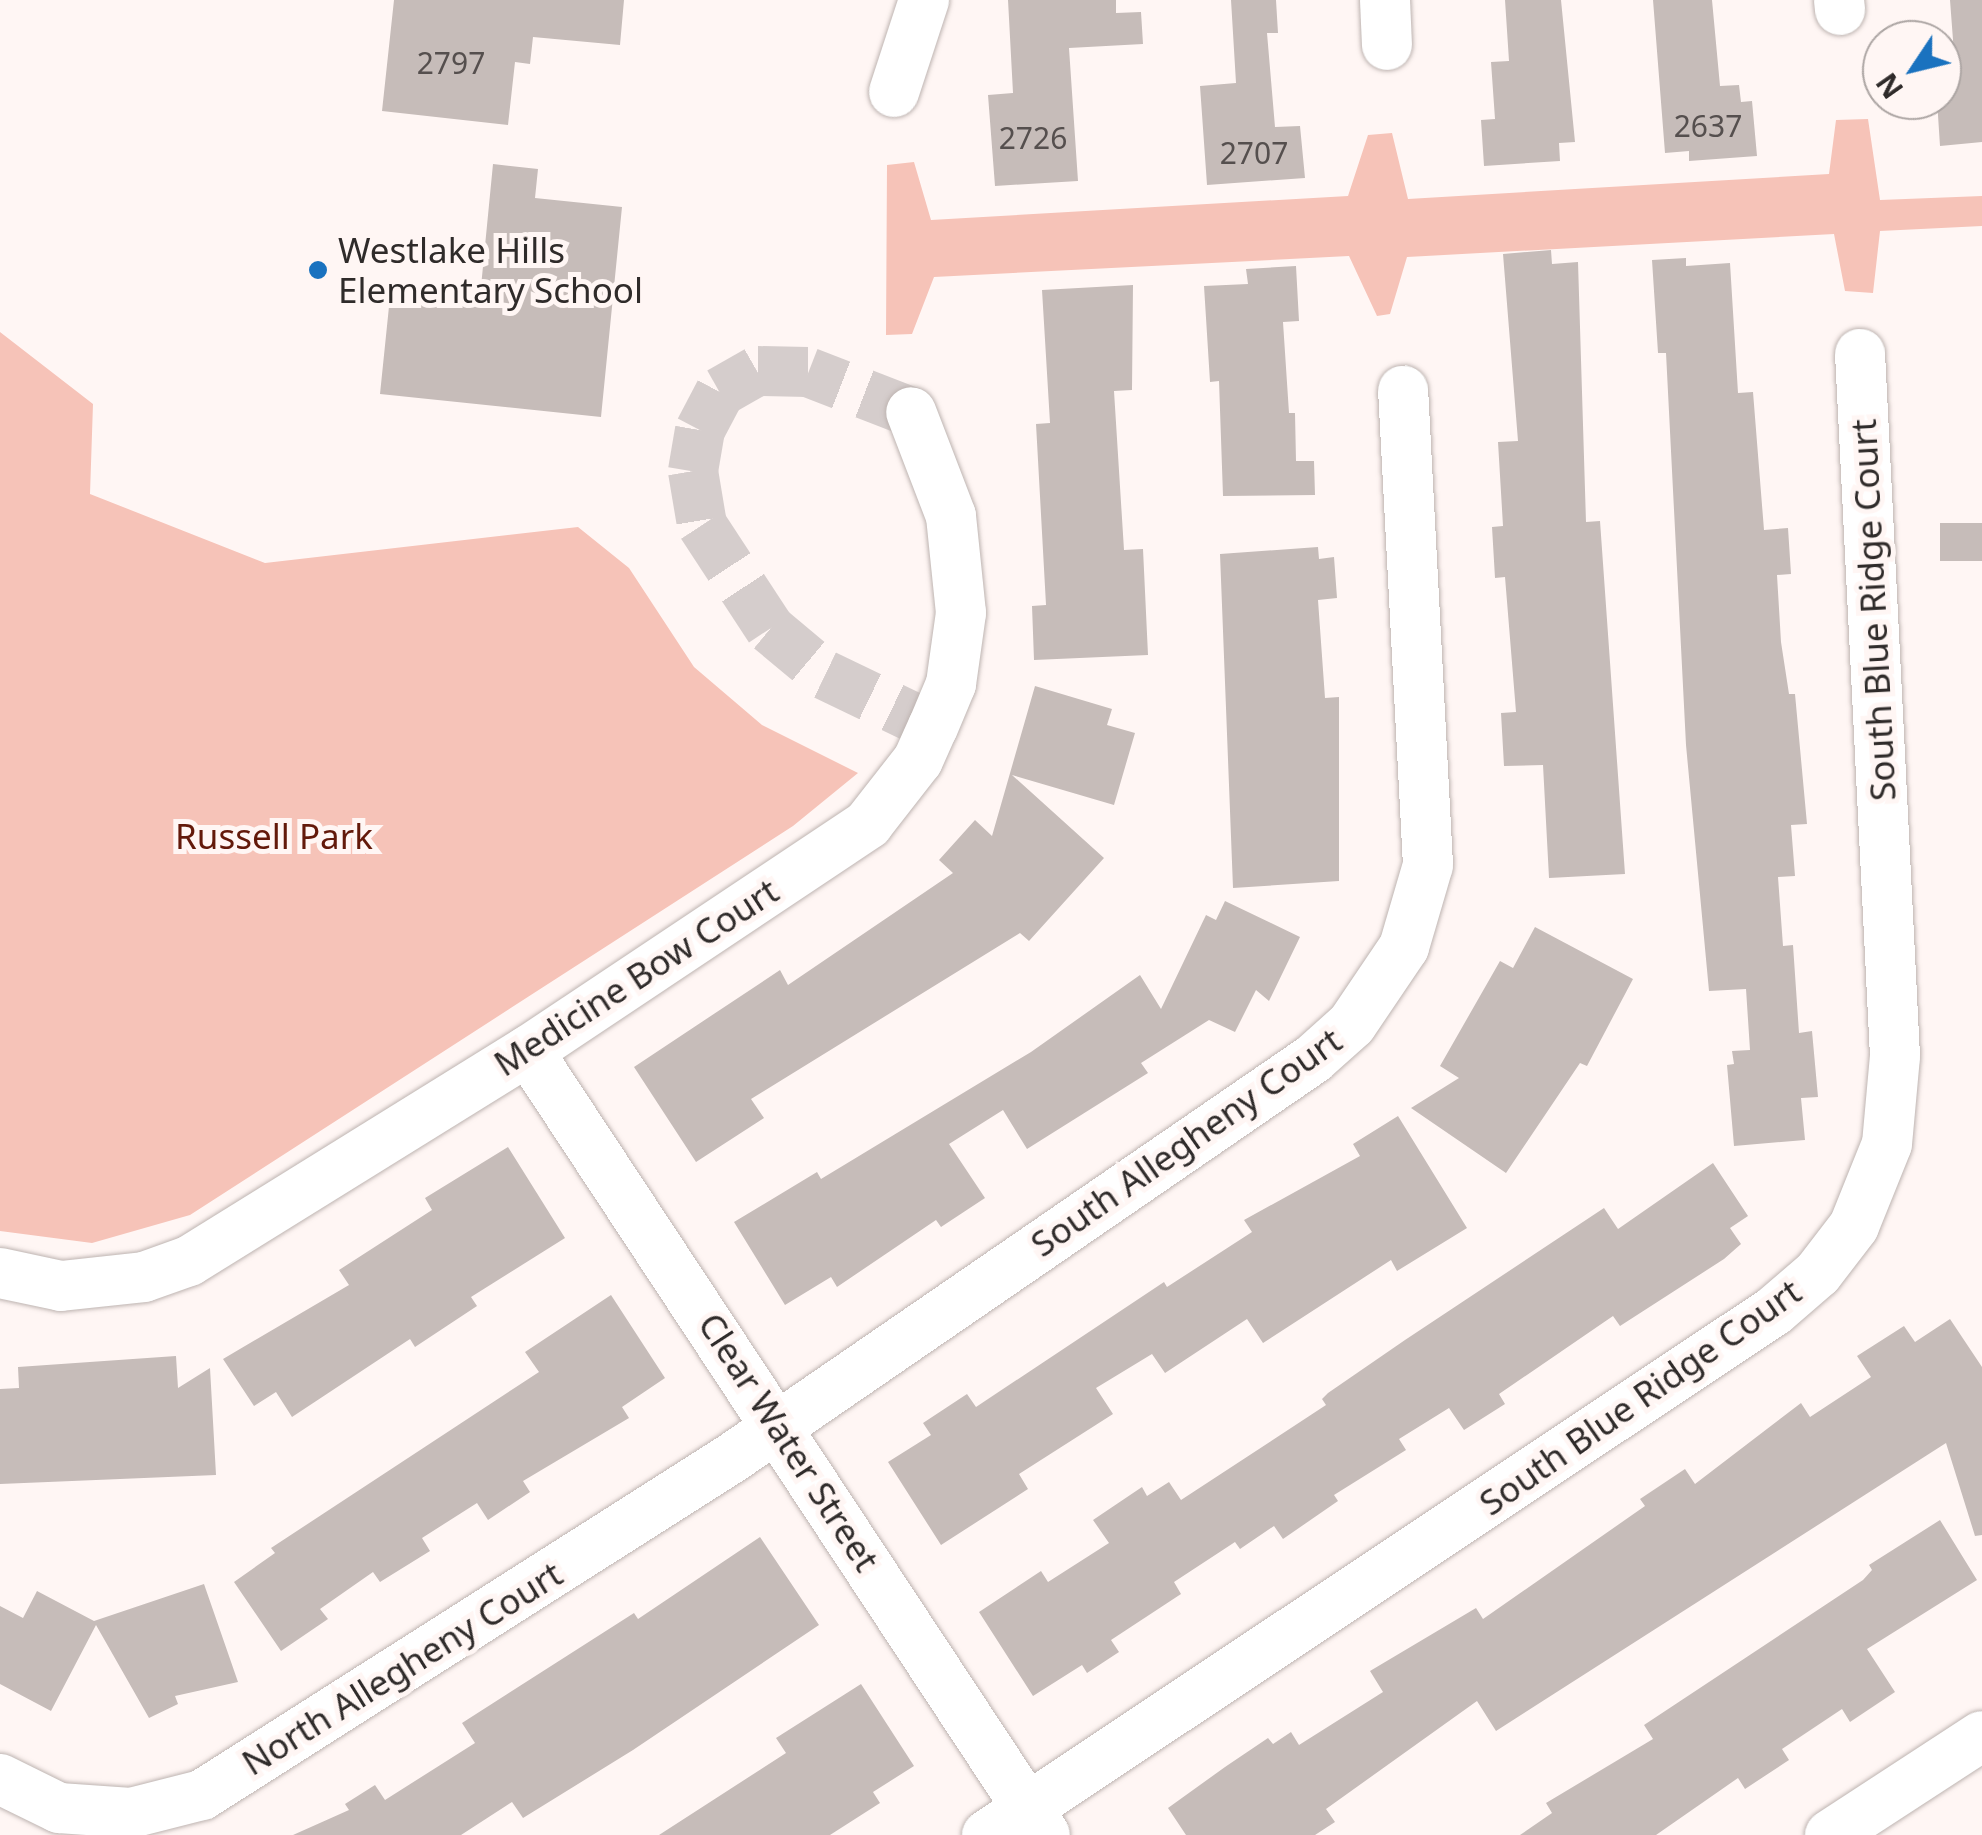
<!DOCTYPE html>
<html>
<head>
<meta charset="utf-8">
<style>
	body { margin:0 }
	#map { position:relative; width:1982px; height:1835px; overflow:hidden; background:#fff6f4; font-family:"Noto Sans",sans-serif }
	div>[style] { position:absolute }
	.green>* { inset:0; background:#f6c3b8 }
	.building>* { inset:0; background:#c6bcb9; transform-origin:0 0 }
	.minor-tunnel>* { height:50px; margin-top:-25px; transform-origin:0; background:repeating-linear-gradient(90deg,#d5cdcc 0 50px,transparent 0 75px) }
	.roads { filter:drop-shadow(0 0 2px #beb4b1) drop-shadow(0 0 2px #beb4b1) }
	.minor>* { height:50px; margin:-25px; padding:0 25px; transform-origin:25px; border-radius:25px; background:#fff }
	.dots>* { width:28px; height:28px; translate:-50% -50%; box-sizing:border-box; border:5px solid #fff6f4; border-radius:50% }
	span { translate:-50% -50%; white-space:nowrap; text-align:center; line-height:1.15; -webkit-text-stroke:10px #fff6f4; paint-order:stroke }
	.number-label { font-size:30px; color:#554f4e }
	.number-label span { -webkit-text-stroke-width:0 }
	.poi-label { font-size:35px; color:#2f2b2a }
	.left { translate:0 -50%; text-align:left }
	.street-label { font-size:35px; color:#2f2b2a }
	.park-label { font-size:35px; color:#63190a }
	.north { position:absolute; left:1862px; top:20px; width:100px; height:100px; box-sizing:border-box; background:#fff6f4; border:2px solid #aca5a3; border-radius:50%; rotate:235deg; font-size:28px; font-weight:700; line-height:40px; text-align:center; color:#2f2b2a }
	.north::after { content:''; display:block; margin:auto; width:35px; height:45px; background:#1a72bf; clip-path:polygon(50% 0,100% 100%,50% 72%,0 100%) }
</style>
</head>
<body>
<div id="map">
	<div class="green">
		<div style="clip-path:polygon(1868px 119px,1880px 200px,1982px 196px,1982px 226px,1880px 231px,1873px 293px,1845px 291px,1834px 234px,1407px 257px,1390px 314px,1377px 316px,1349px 256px,934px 277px,912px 334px,886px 335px,887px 165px,914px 162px,931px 220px,1348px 196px,1368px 135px,1392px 133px,1408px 199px,1829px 174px,1836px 120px)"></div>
		<div style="clip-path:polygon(0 332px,93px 404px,90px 494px,265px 563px,578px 527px,629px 568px,694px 667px,762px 725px,858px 773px,793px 826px,190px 1215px,92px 1243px,0 1231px)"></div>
	</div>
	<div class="building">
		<div style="clip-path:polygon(394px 0,624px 0,620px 45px,533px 37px,530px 64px,515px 62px,508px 125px,382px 111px)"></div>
		<div style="clip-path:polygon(1008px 0,1116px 0,1116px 13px,1141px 12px,1143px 44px,1069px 48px,1078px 181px,995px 186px,988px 95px,1013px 93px)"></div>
		<div style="clip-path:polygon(1231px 0,1276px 0,1278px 33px,1267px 33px,1275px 127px,1300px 126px,1305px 178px,1207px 185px,1200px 86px,1236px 83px)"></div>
		<div style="clip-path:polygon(1505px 0,1561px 0,1575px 142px,1559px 143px,1560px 161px,1484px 166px,1481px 120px,1495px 119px,1491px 62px,1509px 61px)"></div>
		<div style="clip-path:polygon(1653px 0,1712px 0,1720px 86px,1739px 85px,1741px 102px,1752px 101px,1757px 156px,1689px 161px,1689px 151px,1665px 153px)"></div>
		<div style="clip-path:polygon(1950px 0,1982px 0,1982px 142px,1940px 146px,1937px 100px,1942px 100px,1942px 81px,1956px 80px)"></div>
		<div style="clip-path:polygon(493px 164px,538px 169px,535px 198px,622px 207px,601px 417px,380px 394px,391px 287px,480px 297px)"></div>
		<div style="clip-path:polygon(1551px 250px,1552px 264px,1578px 262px,1586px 522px,1600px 521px,1625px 874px,1549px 878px,1543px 765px,1504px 766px,1501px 713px,1516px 712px,1505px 577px,1495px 578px,1492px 527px,1503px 526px,1498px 442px,1518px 441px,1503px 254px)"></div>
		<div style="clip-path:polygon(1686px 258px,1686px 266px,1730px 263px,1738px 393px,1753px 392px,1764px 530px,1788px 528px,1791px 574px,1777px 575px,1781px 642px,1789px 694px,1795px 694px,1807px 824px,1791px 825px,1795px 876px,1778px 877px,1783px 946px,1793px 945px,1799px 1033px,1812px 1031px,1818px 1097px,1801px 1098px,1805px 1140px,1734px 1146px,1727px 1065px,1734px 1064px,1732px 1051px,1750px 1050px,1746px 989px,1709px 991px,1686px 745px,1666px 353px,1658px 353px,1652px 260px)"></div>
		<div style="clip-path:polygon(1296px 266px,1299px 321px,1283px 322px,1289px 413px,1295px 413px,1296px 461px,1314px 461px,1315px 495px,1223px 496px,1219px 381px,1210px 382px,1204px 286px,1248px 284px,1246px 269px)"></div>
		<div style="clip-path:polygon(1133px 285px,1132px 390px,1114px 391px,1124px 550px,1143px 549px,1148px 655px,1034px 660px,1032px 606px,1046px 605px,1036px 424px,1050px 423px,1042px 290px)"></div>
		<div style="left:1982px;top:523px;width:38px;height:42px;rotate:90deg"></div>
		<div style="clip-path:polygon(1318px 547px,1319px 559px,1334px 557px,1337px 598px,1318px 600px,1325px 698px,1339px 697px,1339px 881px,1233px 888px,1220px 554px)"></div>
		<div style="clip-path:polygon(1035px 686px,1112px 709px,1107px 725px,1135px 733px,1114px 805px,1012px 775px,1104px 858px,1029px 941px,1020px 933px,751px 1099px,764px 1118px,696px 1162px,634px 1067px,780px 970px,788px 985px,953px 873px,939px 860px,975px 820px,992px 836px)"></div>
		<div style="clip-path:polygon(1225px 901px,1300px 937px,1269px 1001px,1256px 990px,1235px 1032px,1209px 1020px,1141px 1063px,1148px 1073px,1027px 1149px,1003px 1110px,949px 1144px,985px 1198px,941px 1227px,936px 1220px,837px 1287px,831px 1277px,785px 1305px,734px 1222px,817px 1172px,821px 1179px,1031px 1052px,1140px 975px,1161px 1009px,1206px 915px,1216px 920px)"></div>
		<div style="clip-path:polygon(1535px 927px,1633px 979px,1587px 1066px,1580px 1063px,1506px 1173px,1411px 1108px,1459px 1078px,1440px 1066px,1500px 961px,1513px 968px)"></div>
		<div style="clip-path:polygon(1398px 1116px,1467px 1228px,1397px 1271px,1391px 1260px,1263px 1343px,1247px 1319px,1165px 1373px,1152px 1354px,1096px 1388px,1113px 1414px,1019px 1474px,1028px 1489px,941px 1545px,888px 1462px,931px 1435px,923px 1423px,967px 1394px,976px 1407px,1164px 1282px,1167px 1287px,1252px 1232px,1244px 1220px,1360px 1156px,1353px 1144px)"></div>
		<div style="clip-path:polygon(508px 1147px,565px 1238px,471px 1297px,477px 1306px,415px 1347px,410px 1339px,292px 1417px,276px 1392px,254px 1406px,223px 1359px,349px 1285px,339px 1270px,432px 1210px,425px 1198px)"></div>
		<div style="clip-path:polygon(1713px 1163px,1748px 1216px,1730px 1228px,1741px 1244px,1724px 1259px,1620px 1326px,1613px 1316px,1499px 1394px,1505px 1404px,1464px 1430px,1449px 1408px,1399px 1439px,1406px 1450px,1334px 1495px,1338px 1501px,1283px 1539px,1274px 1526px,1240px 1549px,1235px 1542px,1174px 1582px,1181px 1594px,1111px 1640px,1119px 1652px,1087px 1673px,1082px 1665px,1033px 1696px,979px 1612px,1041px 1571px,1048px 1582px,1109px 1543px,1093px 1520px,1142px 1487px,1147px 1496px,1169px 1482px,1181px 1500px,1326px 1405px,1322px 1399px,1328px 1393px,1405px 1340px,1604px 1208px,1618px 1229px)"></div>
		<div style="clip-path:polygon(611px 1295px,665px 1378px,622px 1407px,629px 1418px,523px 1481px,530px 1492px,488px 1520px,477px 1503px,422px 1538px,430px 1551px,380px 1582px,373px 1572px,320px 1609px,328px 1619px,281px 1651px,234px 1582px,275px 1553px,271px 1548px,539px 1372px,525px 1352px)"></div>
		<div style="clip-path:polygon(1950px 1319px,1982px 1367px,1982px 1535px,1975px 1536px,1946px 1443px,1496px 1731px,1477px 1701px,1326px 1809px,1335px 1822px,1315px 1835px,1186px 1835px,1168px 1808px,1225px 1767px,1268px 1738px,1273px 1744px,1291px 1732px,1299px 1745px,1383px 1692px,1370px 1671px,1476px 1608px,1483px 1619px,1645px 1506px,1640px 1499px,1685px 1469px,1695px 1484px,1801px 1403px,1810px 1417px,1871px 1377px,1857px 1356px,1904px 1326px,1915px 1342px)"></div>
		<div style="clip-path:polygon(176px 1356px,178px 1388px,210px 1368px,216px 1475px,0 1484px,0 1389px,19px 1388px,18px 1367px)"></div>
		<div style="clip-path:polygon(1940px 1520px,1977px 1580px,1867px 1649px,1895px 1692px,1850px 1722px,1842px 1709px,1782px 1749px,1789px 1760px,1745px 1789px,1738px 1778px,1656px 1835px,1520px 1835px,1552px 1813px,1546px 1803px,1653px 1739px,1644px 1725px,1863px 1580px,1872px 1570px,1869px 1565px)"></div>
		<div style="clip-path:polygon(760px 1537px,819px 1625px,633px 1750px,523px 1818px,512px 1802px,461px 1835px,293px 1835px,349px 1810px,345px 1804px,375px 1785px,385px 1800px,475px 1743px,462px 1723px,634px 1613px,638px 1619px)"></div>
		<div style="clip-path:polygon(204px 1584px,238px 1682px,175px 1696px,178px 1704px,149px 1718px,96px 1625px,51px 1711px,0 1684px,0 1606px,23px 1618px,37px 1591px,94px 1621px)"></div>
		<div style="clip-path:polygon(861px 1684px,914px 1766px,873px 1792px,880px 1803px,830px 1835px,659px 1835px,786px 1753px,776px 1738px)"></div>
	</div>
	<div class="minor-tunnel">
		<div style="left:911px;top:412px;width:110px;rotate:-158.8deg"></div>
		<div style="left:808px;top:372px;width:51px;rotate:-178.9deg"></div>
		<div style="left:757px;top:371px;width:43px;rotate:150.4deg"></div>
		<div style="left:720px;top:392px;width:43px;rotate:117.8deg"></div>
		<div style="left:700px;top:430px;width:42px;rotate:99.7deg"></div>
		<div style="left:693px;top:471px;width:55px;rotate:80.5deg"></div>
		<div style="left:702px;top:525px;width:124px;rotate:56.8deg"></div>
		<div style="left:770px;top:629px;width:72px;rotate:39.9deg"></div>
		<div style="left:825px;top:675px;width:120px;rotate:25.7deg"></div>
	</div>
	<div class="roads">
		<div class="minor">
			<div style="left:1385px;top:0;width:45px;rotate:87.5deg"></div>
			<div style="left:1839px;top:0;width:10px;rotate:84deg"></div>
			<div style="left:894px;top:92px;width:97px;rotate:-71.9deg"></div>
			<div style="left:528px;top:1051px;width:939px;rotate:56.6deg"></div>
			<div style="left:0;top:1273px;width:62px;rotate:12deg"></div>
			<div style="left:61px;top:1286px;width:83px;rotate:-6.2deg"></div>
			<div style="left:144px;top:1277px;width:48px;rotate:-19.6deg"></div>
			<div style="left:189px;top:1261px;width:399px;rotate:-31.8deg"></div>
			<div style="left:528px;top:1051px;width:409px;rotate:-33.7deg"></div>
			<div style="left:868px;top:824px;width:81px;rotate:-52deg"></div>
			<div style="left:918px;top:760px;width:36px;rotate:-66deg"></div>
			<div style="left:933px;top:727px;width:47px;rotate:-67.3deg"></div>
			<div style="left:951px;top:684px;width:72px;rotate:-82deg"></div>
			<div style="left:961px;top:613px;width:98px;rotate:-95.9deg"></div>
			<div style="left:951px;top:516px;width:111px;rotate:-111deg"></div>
			<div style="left:0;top:1779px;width:66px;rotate:26.2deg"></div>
			<div style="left:59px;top:1808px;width:72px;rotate:4deg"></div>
			<div style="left:131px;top:1813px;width:73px;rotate:-14.2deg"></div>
			<div style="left:202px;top:1795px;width:628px;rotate:-32.45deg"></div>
			<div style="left:732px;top:1458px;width:705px;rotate:-34.48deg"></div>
			<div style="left:1313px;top:1059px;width:52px;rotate:-41.9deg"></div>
			<div style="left:1352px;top:1024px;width:93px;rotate:-56deg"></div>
			<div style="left:1404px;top:947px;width:85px;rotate:-73.7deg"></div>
			<div style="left:1428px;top:865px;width:475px;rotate:-93deg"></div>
			<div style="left:987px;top:1835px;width:945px;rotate:-33.66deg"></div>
			<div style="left:1774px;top:1311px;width:58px;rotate:-40.8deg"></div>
			<div style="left:1818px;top:1273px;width:59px;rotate:-52.5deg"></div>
			<div style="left:1854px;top:1226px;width:88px;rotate:-68.1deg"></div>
			<div style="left:1887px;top:1144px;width:88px;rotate:-84.8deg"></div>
			<div style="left:1895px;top:1056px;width:703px;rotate:-92.85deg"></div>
			<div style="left:1830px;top:1835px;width:181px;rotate:-33.1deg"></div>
		</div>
	</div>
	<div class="dots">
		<div style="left:318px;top:270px;background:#1a72bf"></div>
	</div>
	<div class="number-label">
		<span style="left:451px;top:63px">2797</span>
		<span style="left:1708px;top:126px">2637</span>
		<span style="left:1033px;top:138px">2726</span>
		<span style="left:1254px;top:153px">2707</span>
	</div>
	<div class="poi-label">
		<span class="left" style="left:338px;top:270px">Westlake Hills<br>Elementary School</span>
	</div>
	<div class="street-label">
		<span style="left:1873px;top:610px;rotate:-93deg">South Blue Ridge Court</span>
		<span style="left:636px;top:977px;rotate:-33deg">Medicine Bow Court</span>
		<span style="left:1186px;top:1142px;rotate:-35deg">South Allegheny Court</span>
		<span style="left:1640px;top:1397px;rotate:-35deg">South Blue Ridge Court</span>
		<span style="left:789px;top:1442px;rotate:57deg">Clear Water Street</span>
		<span style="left:402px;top:1668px;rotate:-32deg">North Allegheny Court</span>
	</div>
	<div class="park-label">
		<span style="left:274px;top:836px">Russell Park</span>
	</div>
	<div class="north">N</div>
</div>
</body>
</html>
